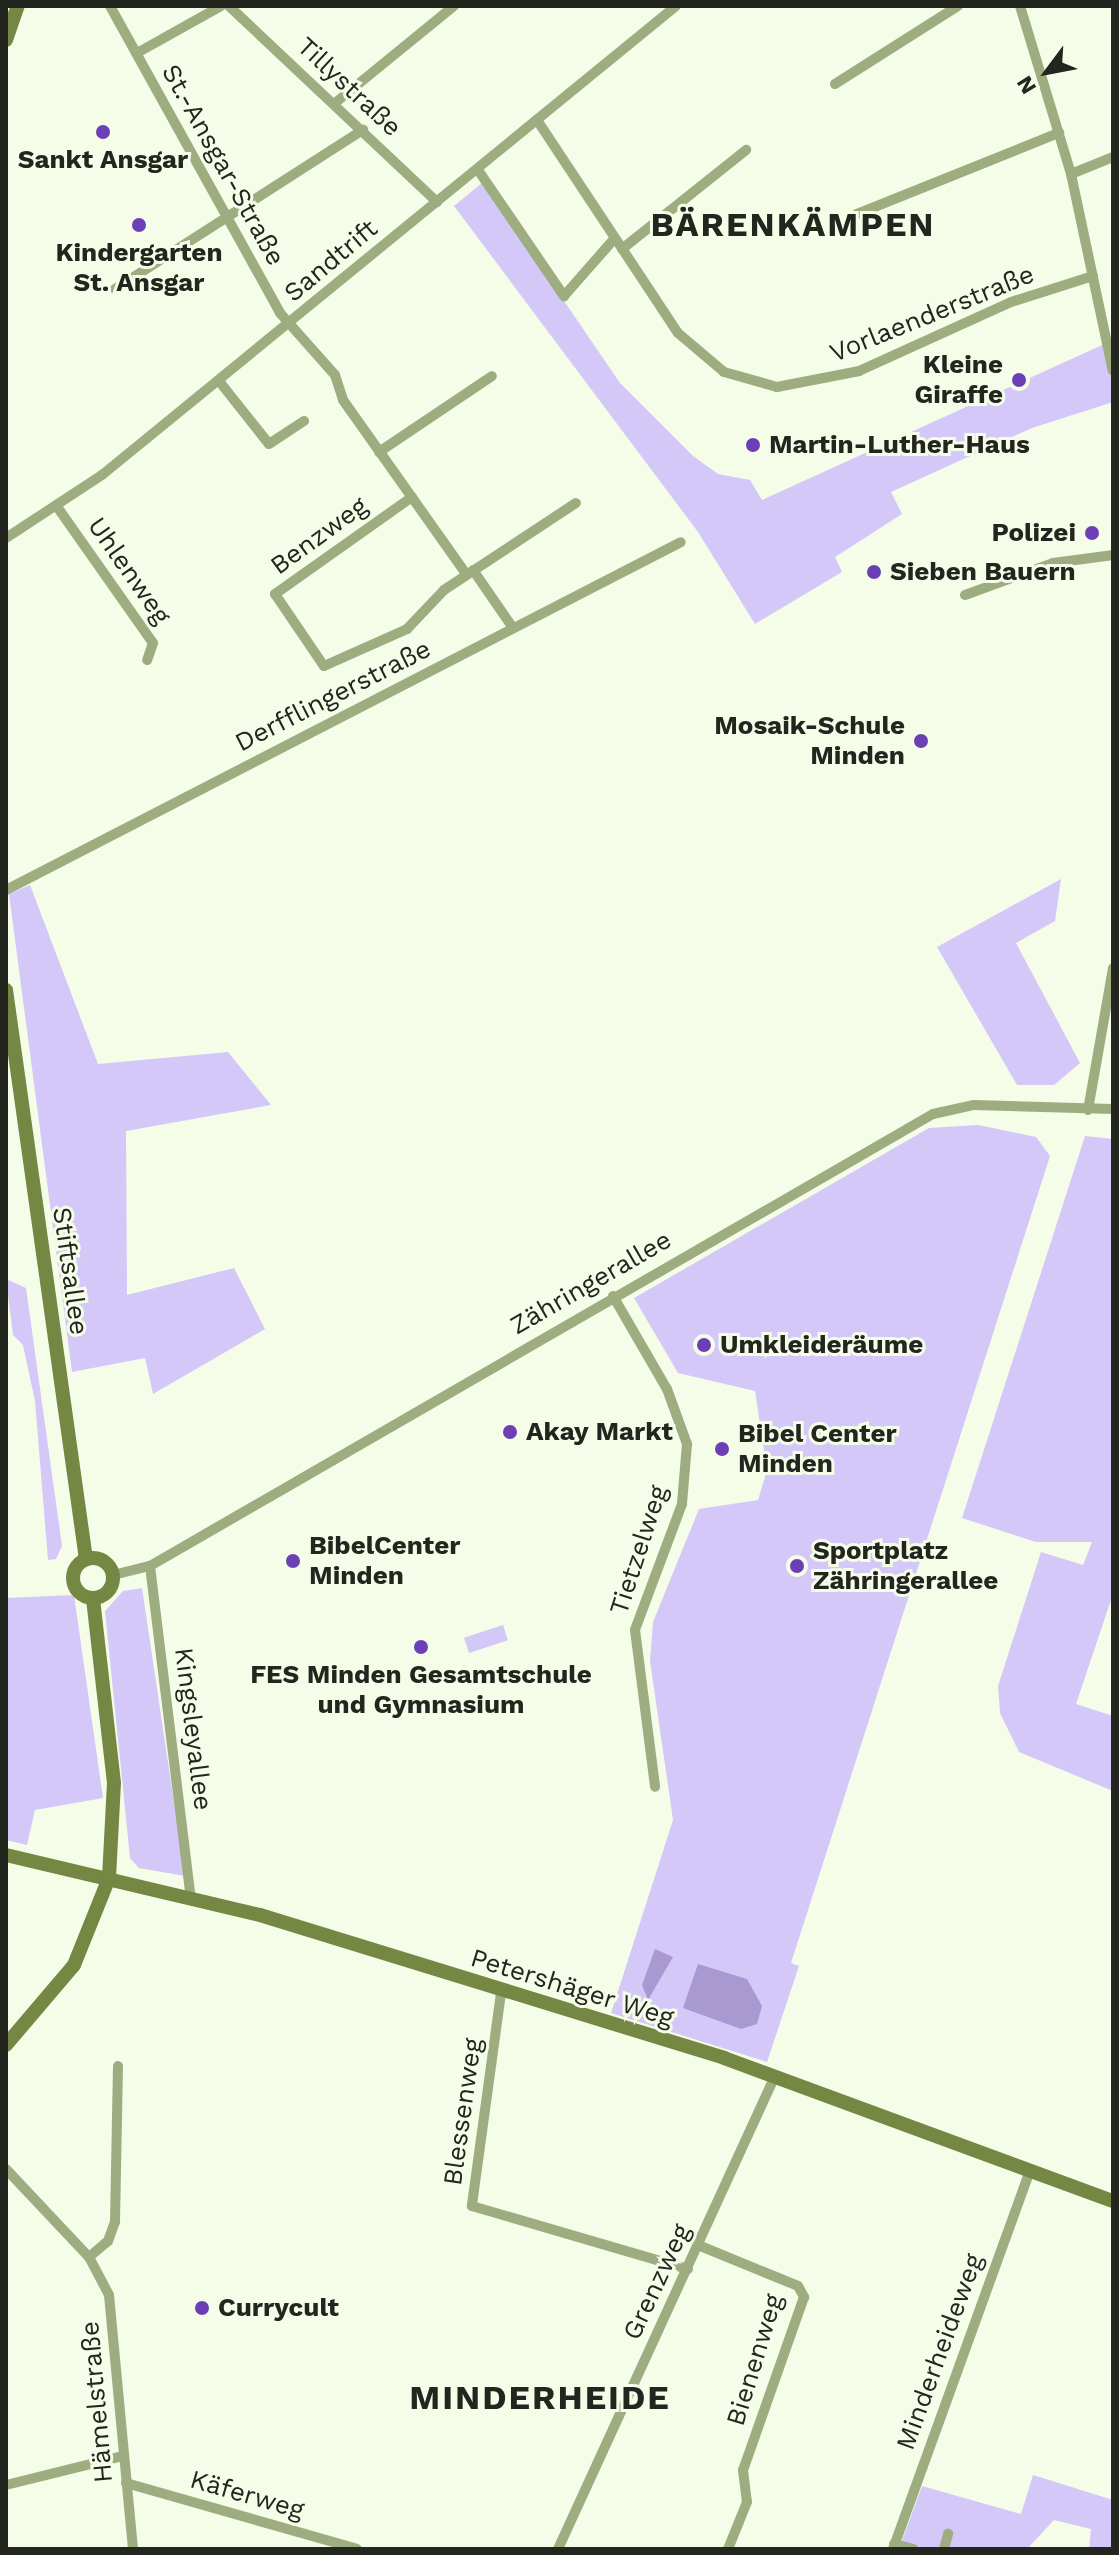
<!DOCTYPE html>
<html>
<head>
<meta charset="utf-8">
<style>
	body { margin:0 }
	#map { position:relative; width:1119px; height:2555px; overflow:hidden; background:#f5fce8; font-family:"Work Sans",sans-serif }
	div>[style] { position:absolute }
	.green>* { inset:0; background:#d4c8f8; transform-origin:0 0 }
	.water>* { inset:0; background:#a899d1 }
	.street>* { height:10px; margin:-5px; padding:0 5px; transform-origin:5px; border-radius:5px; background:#9ead80 }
	.secondary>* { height:14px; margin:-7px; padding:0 7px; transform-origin:7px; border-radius:7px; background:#748743 }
	.secondary>.ring { margin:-7px; padding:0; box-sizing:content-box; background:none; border:14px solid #748743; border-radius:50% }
	.dots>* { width:22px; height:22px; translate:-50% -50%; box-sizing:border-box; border:4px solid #f5fce8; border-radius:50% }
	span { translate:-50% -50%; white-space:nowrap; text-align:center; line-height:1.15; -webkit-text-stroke:6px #f5fce8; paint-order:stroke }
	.street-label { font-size:26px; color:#23261f }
	.poi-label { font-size:26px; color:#23261f; font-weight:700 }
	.right { translate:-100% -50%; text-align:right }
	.left { translate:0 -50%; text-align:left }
	.district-label { font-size:34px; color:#23261f; font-weight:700; letter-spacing:2px }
	.frame { position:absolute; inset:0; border:8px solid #23261f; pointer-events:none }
	.north { position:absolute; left:1007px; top:32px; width:80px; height:80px; -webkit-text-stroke:6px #f5fce8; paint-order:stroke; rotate:238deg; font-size:22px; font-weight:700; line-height:32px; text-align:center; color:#23261f }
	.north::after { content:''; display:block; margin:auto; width:28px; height:36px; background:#23261f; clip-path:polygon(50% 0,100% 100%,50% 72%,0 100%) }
</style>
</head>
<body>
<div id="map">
	<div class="green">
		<div style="clip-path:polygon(483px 182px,620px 383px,693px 456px,718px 474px,750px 480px,762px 500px,1113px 340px,1113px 402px,1032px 428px,891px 492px,902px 514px,835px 557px,842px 572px,755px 624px,698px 532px,454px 206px)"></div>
		<div style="clip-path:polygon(1061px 879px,1055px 921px,1016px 943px,1080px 1063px,1054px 1085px,1017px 1085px,937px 947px)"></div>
		<div style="clip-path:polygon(30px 885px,98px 1064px,228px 1052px,271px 1105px,126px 1131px,127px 1295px,234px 1268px,265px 1329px,153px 1394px,145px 1358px,72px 1372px,9px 894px)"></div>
		<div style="clip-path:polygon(978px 1125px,1036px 1137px,1050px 1156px,791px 1963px,799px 1966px,767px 2062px,611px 2013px,673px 1820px,650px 1661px,653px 1622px,699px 1509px,758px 1500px,767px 1470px,755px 1391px,678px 1373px,634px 1298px,929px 1128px)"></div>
		<div style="clip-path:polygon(1085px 1136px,1113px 1139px,1113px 1594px,1076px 1704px,1113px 1716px,1113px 1791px,1019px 1752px,1000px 1713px,998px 1686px,1041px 1552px,1083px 1565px,1092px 1542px,1036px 1542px,962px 1518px)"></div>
		<div style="clip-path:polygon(6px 1279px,26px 1288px,62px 1546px,56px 1559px,48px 1560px,35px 1401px,23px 1345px,13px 1335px)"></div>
		<div style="clip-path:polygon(142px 1588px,185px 1876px,139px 1868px,130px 1858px,105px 1611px,123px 1591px)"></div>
		<div style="clip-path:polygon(74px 1595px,103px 1798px,35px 1810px,27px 1845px,6px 1840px,6px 1598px)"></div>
		<div style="left:503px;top:1625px;width:16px;height:41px;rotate:72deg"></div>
		<div style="clip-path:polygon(1033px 2475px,1113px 2500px,1113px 2549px,1089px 2549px,1091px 2529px,1054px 2520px,1027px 2549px,899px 2549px,922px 2486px,1021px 2514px)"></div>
	</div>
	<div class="water">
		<div style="clip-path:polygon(655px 1949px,673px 1957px,648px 2000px,642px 1985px)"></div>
		<div style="clip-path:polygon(698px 1964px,747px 1979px,762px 2006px,757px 2024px,741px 2029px,683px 2008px)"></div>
	</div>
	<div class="street">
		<div style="left:110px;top:6px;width:351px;rotate:61deg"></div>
		<div style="left:280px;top:313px;width:83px;rotate:48.4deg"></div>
		<div style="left:335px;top:375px;width:26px;rotate:72deg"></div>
		<div style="left:343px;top:400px;width:213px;rotate:54.7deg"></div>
		<div style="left:229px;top:6px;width:286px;rotate:43.3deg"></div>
		<div style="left:1020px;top:6px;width:176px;rotate:73.1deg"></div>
		<div style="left:1071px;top:174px;width:201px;rotate:78deg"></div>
		<div style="left:137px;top:53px;width:96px;rotate:-29.2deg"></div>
		<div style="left:835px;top:84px;width:146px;rotate:-32.4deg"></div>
		<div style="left:335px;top:103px;width:154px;rotate:-39.2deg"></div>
		<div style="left:537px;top:120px;width:255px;rotate:56.5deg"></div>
		<div style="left:678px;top:333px;width:60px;rotate:40.3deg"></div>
		<div style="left:724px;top:372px;width:55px;rotate:15.8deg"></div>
		<div style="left:777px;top:387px;width:84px;rotate:-11deg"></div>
		<div style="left:859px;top:371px;width:167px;rotate:-24.4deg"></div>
		<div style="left:1011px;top:302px;width:86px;rotate:-17.6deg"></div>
		<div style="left:478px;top:170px;width:153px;rotate:55.7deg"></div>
		<div style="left:564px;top:296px;width:77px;rotate:-48.7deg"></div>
		<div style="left:1071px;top:174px;width:45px;rotate:-22deg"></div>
		<div style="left:857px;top:214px;width:218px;rotate:-21.9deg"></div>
		<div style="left:622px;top:249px;width:159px;rotate:-38.6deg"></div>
		<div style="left:115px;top:289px;width:295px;rotate:-32.7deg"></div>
		<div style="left:219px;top:381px;width:80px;rotate:51.6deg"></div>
		<div style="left:269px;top:444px;width:42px;rotate:-33.3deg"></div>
		<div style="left:379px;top:452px;width:136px;rotate:-33.9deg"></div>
		<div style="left:412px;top:497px;width:168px;rotate:144.7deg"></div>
		<div style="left:275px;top:594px;width:87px;rotate:55.8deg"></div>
		<div style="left:324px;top:666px;width:91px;rotate:-24deg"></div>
		<div style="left:407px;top:629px;width:54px;rotate:-46.5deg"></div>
		<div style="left:444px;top:590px;width:158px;rotate:-33.4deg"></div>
		<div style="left:58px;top:508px;width:165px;rotate:54.9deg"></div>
		<div style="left:153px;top:643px;width:18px;rotate:109deg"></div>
		<div style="left:6px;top:538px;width:115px;rotate:-33.3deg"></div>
		<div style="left:102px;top:475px;width:741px;rotate:-39.25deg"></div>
		<div style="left:473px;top:570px;width:70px;rotate:55.4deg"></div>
		<div style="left:965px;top:595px;width:94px;rotate:-20deg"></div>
		<div style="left:1053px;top:563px;width:61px;rotate:-7.6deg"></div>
		<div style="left:6px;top:890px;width:759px;rotate:-27.27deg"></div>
		<div style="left:1088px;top:1110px;width:144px;rotate:-80deg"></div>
		<div style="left:613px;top:1296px;width:108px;rotate:59.9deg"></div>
		<div style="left:667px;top:1389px;width:59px;rotate:70deg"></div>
		<div style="left:687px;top:1444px;width:60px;rotate:94.8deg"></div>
		<div style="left:682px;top:1504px;width:134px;rotate:110.5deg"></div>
		<div style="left:635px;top:1630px;width:158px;rotate:82.7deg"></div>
		<div style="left:150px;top:1566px;width:335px;rotate:83deg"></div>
		<div style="left:113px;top:1575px;width:38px;rotate:-14deg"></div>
		<div style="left:150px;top:1566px;width:904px;rotate:-30deg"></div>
		<div style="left:933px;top:1114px;width:42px;rotate:-12.4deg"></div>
		<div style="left:974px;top:1105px;width:139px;rotate:1.6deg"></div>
		<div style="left:501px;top:1993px;width:215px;rotate:97.8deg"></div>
		<div style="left:472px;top:2206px;width:225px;rotate:16.3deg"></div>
		<div style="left:6px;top:2169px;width:121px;rotate:46.7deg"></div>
		<div style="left:89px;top:2257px;width:43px;rotate:62.2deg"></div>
		<div style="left:109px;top:2295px;width:255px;rotate:84.6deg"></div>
		<div style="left:698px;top:2245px;width:108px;rotate:22.3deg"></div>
		<div style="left:798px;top:2286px;width:13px;rotate:61deg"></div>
		<div style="left:804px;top:2297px;width:183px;rotate:109.4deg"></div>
		<div style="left:743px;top:2470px;width:32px;rotate:83deg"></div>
		<div style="left:747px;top:2502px;width:51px;rotate:112deg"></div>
		<div style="left:89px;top:2257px;width:25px;rotate:-40deg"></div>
		<div style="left:108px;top:2241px;width:20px;rotate:-70deg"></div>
		<div style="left:115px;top:2222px;width:156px;rotate:-88.9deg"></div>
		<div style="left:126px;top:2483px;width:240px;rotate:15.9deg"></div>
		<div style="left:6px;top:2485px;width:121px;rotate:-13.9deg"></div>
		<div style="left:894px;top:2544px;width:20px;rotate:15deg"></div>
		<div style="left:558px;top:2549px;width:520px;rotate:-65.36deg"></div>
		<div style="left:893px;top:2549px;width:402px;rotate:-70.1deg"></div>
		<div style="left:944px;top:2549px;width:16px;rotate:-75deg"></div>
	</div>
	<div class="secondary">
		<div style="left:6px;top:40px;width:36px;rotate:-71deg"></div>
		<div style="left:6px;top:990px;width:575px;rotate:82deg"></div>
		<div class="ring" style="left:73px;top:1558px;width:26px;height:26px"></div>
		<div style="left:6px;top:1855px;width:261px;rotate:13.3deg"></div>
		<div style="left:260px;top:1915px;width:486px;rotate:17.1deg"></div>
		<div style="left:724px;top:2058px;width:414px;rotate:20.2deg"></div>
		<div style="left:6px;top:2045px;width:105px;rotate:-49.6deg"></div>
		<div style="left:74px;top:1965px;width:94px;rotate:-68.1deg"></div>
		<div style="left:109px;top:1878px;width:95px;rotate:-87deg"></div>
		<div style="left:114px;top:1783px;width:185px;rotate:-96.5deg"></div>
	</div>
	<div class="dots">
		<div style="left:103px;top:132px;background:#6d3fb7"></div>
		<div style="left:139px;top:225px;background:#6d3fb7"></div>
		<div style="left:1019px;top:380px;background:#6d3fb7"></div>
		<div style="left:753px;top:445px;background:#6d3fb7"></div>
		<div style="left:1092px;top:533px;background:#6d3fb7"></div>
		<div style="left:874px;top:572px;background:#6d3fb7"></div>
		<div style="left:921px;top:741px;background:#6d3fb7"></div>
		<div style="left:704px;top:1345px;background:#6d3fb7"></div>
		<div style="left:510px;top:1432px;background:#6d3fb7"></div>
		<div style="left:722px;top:1449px;background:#6d3fb7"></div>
		<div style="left:293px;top:1561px;background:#6d3fb7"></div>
		<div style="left:797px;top:1566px;background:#6d3fb7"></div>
		<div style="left:421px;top:1647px;background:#6d3fb7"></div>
		<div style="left:202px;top:2308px;background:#6d3fb7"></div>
	</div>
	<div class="street-label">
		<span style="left:349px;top:87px;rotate:43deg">Tillystraße</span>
		<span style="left:223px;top:165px;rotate:61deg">St.-Ansgar-Straße</span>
		<span style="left:331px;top:261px;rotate:-40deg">Sandtrift</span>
		<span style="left:932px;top:314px;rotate:-22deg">Vorlaenderstraße</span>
		<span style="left:319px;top:536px;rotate:-36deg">Benzweg</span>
		<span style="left:129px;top:571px;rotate:55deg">Uhlenweg</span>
		<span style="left:333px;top:696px;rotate:-27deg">Derfflingerstraße</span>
		<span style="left:70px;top:1271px;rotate:82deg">Stiftsallee</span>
		<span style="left:591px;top:1283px;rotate:-30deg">Zähringerallee</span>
		<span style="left:639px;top:1550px;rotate:-72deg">Tietzelweg</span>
		<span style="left:193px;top:1729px;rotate:83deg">Kingsleyallee</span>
		<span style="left:572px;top:1988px;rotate:17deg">Petershäger Weg</span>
		<span style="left:463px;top:2112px;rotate:-82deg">Blessenweg</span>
		<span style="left:657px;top:2282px;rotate:-65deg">Grenzweg</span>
		<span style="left:940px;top:2352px;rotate:-70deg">Minderheideweg</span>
		<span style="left:755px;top:2360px;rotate:-73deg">Bienenweg</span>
		<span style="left:97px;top:2402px;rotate:-95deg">Hämelstraße</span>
		<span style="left:247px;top:2495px;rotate:16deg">Käferweg</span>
	</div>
	<div class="poi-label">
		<span style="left:103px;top:160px">Sankt Ansgar</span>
		<span style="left:139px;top:268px">Kindergarten<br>St. Ansgar</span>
		<span class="right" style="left:1003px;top:380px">Kleine<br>Giraffe</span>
		<span class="left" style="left:769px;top:445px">Martin-Luther-Haus</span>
		<span class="right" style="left:1076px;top:533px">Polizei</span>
		<span class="left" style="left:890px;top:572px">Sieben Bauern</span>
		<span class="right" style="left:905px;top:741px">Mosaik-Schule<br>Minden</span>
		<span class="left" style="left:720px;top:1345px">Umkleideräume</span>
		<span class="left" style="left:526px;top:1432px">Akay Markt</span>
		<span class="left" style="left:738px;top:1449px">Bibel Center<br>Minden</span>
		<span class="left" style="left:309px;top:1561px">BibelCenter<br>Minden</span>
		<span class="left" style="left:813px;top:1566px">Sportplatz<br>Zähringerallee</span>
		<span style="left:421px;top:1690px">FES Minden Gesamtschule<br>und Gymnasium</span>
		<span class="left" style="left:218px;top:2308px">Currycult</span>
	</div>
	<div class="district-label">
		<span style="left:793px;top:225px">BÄRENKÄMPEN</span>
		<span style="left:540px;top:2398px">MINDERHEIDE</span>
	</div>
	<div class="frame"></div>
	<div class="north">N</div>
</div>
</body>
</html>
